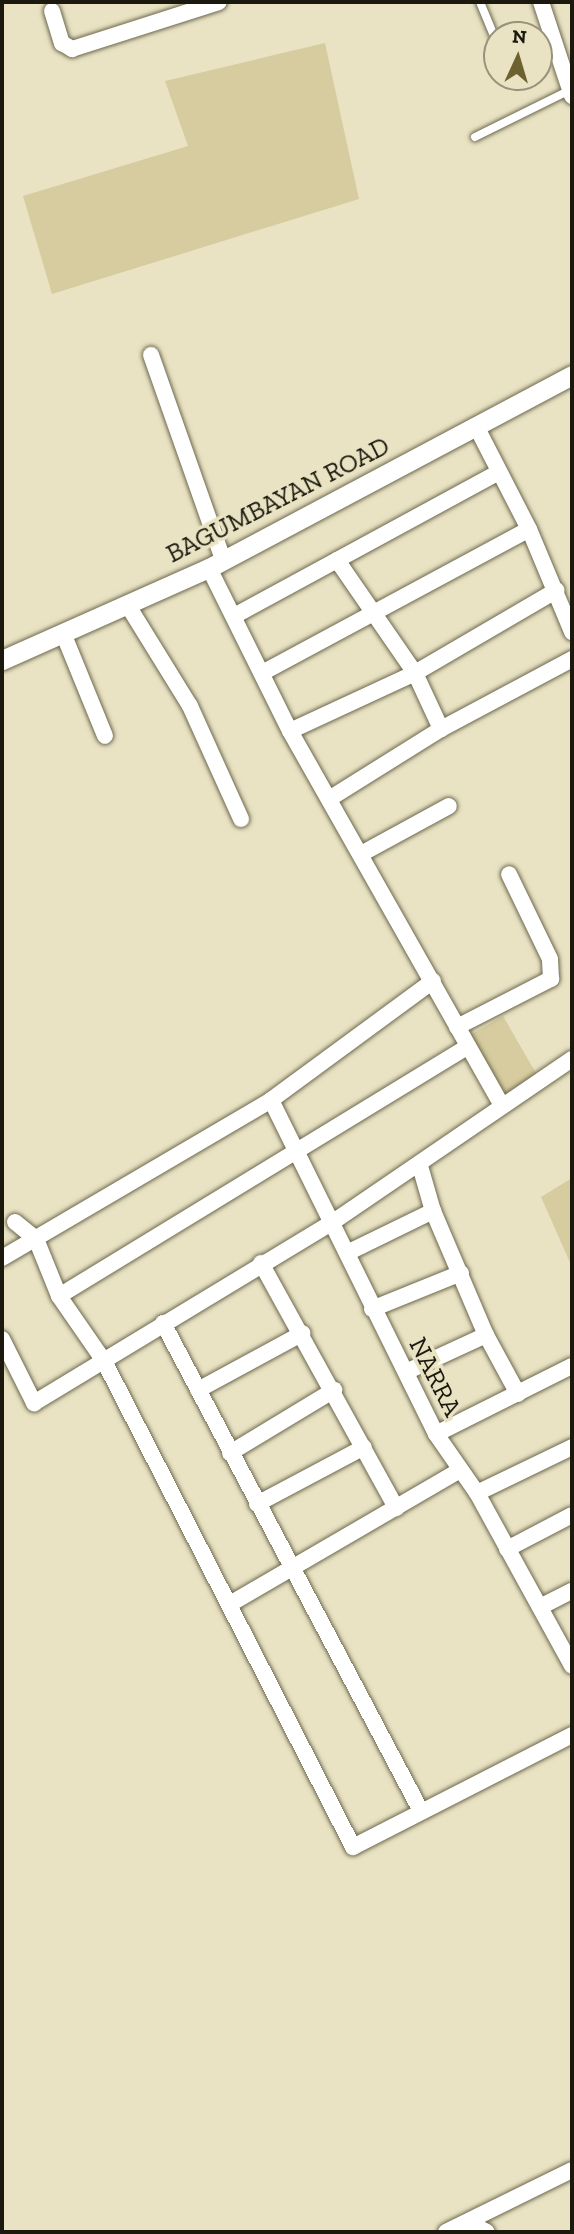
<!DOCTYPE html>
<html>
<head>
<meta charset="utf-8">
<style>
	body { margin:0 }
	#map { position:relative; width:574px; height:2234px; overflow:hidden; background:#e9e3c4; font-family:"Zilla Slab",serif }
	div>[style] { position:absolute }
	.green>* { inset:0; background:#d6cc9f; transform-origin:0 0 }
	.roads { filter:drop-shadow(0 0 2px #6d684d) drop-shadow(0 0 2px #6d684d) }
	.service>* { height:8px; margin:-4px; padding:0 4px; transform-origin:4px; border-radius:4px; background:#fff }
	.minor>* { height:16px; margin:-8px; padding:0 8px; transform-origin:8px; border-radius:8px; background:#fff }
	.tertiary>* { height:19px; margin:-9.5px; padding:0 9.5px; transform-origin:9.5px; border-radius:9.5px; background:#fff }
	span { translate:-50% -50%; white-space:nowrap; text-align:center; line-height:1.15; -webkit-text-stroke:7px #e9e3c4; paint-order:stroke }
	.street-label { font-size:26px; color:#1b190e }
	.frame { position:absolute; inset:0; border:4px solid #1b190e; pointer-events:none }
	.north { position:absolute; left:483px; top:21px; width:70px; height:70px; box-sizing:border-box; background:#e9e3c4; border:2px solid #97927b; border-radius:50%; rotate:4deg; font-size:19px; font-weight:700; line-height:28px; text-align:center; color:#1b190e }
	.north::after { content:''; display:block; margin:auto; width:24px; height:32px; background:#6d622f; clip-path:polygon(50% 0,100% 100%,50% 72%,0 100%) }
</style>
</head>
<body>
<div id="map">
	<div class="green">
		<div style="clip-path:polygon(325px 43px,359px 199px,52px 294px,23px 196px,188px 146px,165px 81px)"></div>
		<div style="left:503px;top:1016px;width:69px;height:38px;rotate:60deg"></div>
		<div style="clip-path:polygon(572px 1178px,572px 1267px,541px 1197px)"></div>
	</div>
	<div class="roads">
		<div class="service">
			<div style="left:480px;top:2px;width:44px;rotate:67.5deg"></div>
			<div style="left:475px;top:137px;width:106px;rotate:-26.3deg"></div>
		</div>
		<div class="minor">
			<div style="left:541px;top:2px;width:99px;rotate:71.7deg"></div>
			<div style="left:52px;top:11px;width:34px;rotate:73deg"></div>
			<div style="left:62px;top:43px;width:12px;rotate:31deg"></div>
			<div style="left:72px;top:49px;width:154px;rotate:-17.7deg"></div>
			<div style="left:151px;top:355px;width:217px;rotate:70.6deg"></div>
			<div style="left:476px;top:426px;width:116px;rotate:62.8deg"></div>
			<div style="left:529px;top:529px;width:112px;rotate:67.3deg"></div>
			<div style="left:337px;top:560px;width:137px;rotate:55.4deg"></div>
			<div style="left:415px;top:673px;width:62px;rotate:65.1deg"></div>
			<div style="left:209px;top:568px;width:182px;rotate:63.6deg"></div>
			<div style="left:290px;top:731px;width:431px;rotate:60.5deg"></div>
			<div style="left:127px;top:604px;width:120px;rotate:58.3deg"></div>
			<div style="left:190px;top:706px;width:124px;rotate:65.7deg"></div>
			<div style="left:234px;top:616px;width:299px;rotate:-28.5deg"></div>
			<div style="left:63px;top:633px;width:111px;rotate:67.8deg"></div>
			<div style="left:262px;top:673px;width:303px;rotate:-28.3deg"></div>
			<div style="left:290px;top:731px;width:138px;rotate:-24.9deg"></div>
			<div style="left:415px;top:673px;width:164px;rotate:-30.3deg"></div>
			<div style="left:329px;top:799px;width:132px;rotate:-32deg"></div>
			<div style="left:441px;top:729px;width:149px;rotate:-28.1deg"></div>
			<div style="left:361px;top:854px;width:100px;rotate:-28.6deg"></div>
			<div style="left:457px;top:1027px;width:106px;rotate:-27.1deg"></div>
			<div style="left:551px;top:979px;width:20px;rotate:-93deg"></div>
			<div style="left:550px;top:959px;width:94px;rotate:-115.8deg"></div>
			<div style="left:271px;top:1100px;width:373px;rotate:63.7deg"></div>
			<div style="left:436px;top:1434px;width:72px;rotate:55.2deg"></div>
			<div style="left:477px;top:1493px;width:197px;rotate:61.2deg"></div>
			<div style="left:420px;top:1166px;width:47px;rotate:73.9deg"></div>
			<div style="left:433px;top:1211px;width:135px;rotate:66.9deg"></div>
			<div style="left:486px;top:1335px;width:67px;rotate:61.5deg"></div>
			<div style="left:15px;top:1222px;width:27px;rotate:39deg"></div>
			<div style="left:36px;top:1239px;width:61px;rotate:68deg"></div>
			<div style="left:59px;top:1296px;width:79px;rotate:55.3deg"></div>
			<div style="left:104px;top:1361px;width:546px;rotate:62.87deg"></div>
			<div style="left:353px;top:1847px;width:246px;rotate:-27.1deg"></div>
			<div style="left:347px;top:1253px;width:96px;rotate:-26deg"></div>
			<div style="left:2px;top:1258px;width:312px;rotate:-30.4deg"></div>
			<div style="left:271px;top:1100px;width:201px;rotate:-36.3deg"></div>
			<div style="left:261px;top:1263px;width:280px;rotate:61.1deg"></div>
			<div style="left:59px;top:1296px;width:478px;rotate:-31.4deg"></div>
			<div style="left:372px;top:1309px;width:96px;rotate:-22deg"></div>
			<div style="left:163px;top:1323px;width:552px;rotate:62.14deg"></div>
			<div style="left:2px;top:1339px;width:72px;rotate:63.4deg"></div>
			<div style="left:34px;top:1403px;width:346px;rotate:-31.2deg"></div>
			<div style="left:330px;top:1224px;width:293px;rotate:-34.3deg"></div>
			<div style="left:408px;top:1371px;width:86px;rotate:-24.8deg"></div>
			<div style="left:198px;top:1390px;width:119px;rotate:-28.5deg"></div>
			<div style="left:436px;top:1434px;width:152px;rotate:-26.6deg"></div>
			<div style="left:230px;top:1453px;width:122px;rotate:-31.2deg"></div>
			<div style="left:477px;top:1493px;width:106px;rotate:-25.8deg"></div>
			<div style="left:257px;top:1504px;width:121px;rotate:-28deg"></div>
			<div style="left:507px;top:1549px;width:73px;rotate:-27.6deg"></div>
			<div style="left:230px;top:1604px;width:266px;rotate:-30.2deg"></div>
			<div style="left:540px;top:1607px;width:36px;rotate:-27deg"></div>
			<div style="left:468px;top:2222px;width:21px;rotate:28deg"></div>
			<div style="left:446px;top:2232px;width:140px;rotate:-26.2deg"></div>
		</div>
		<div class="tertiary">
			<div style="left:2px;top:660px;width:227px;rotate:-24deg"></div>
			<div style="left:209px;top:568px;width:411px;rotate:-28deg"></div>
		</div>
	</div>
	<div class="street-label">
		<span style="left:278px;top:500px;rotate:-27deg">BAGUMBAYAN ROAD</span>
		<span style="left:435px;top:1377px;rotate:63deg">NARRA</span>
	</div>
	<div class="frame"></div>
	<div class="north">N</div>
</div>
</body>
</html>
